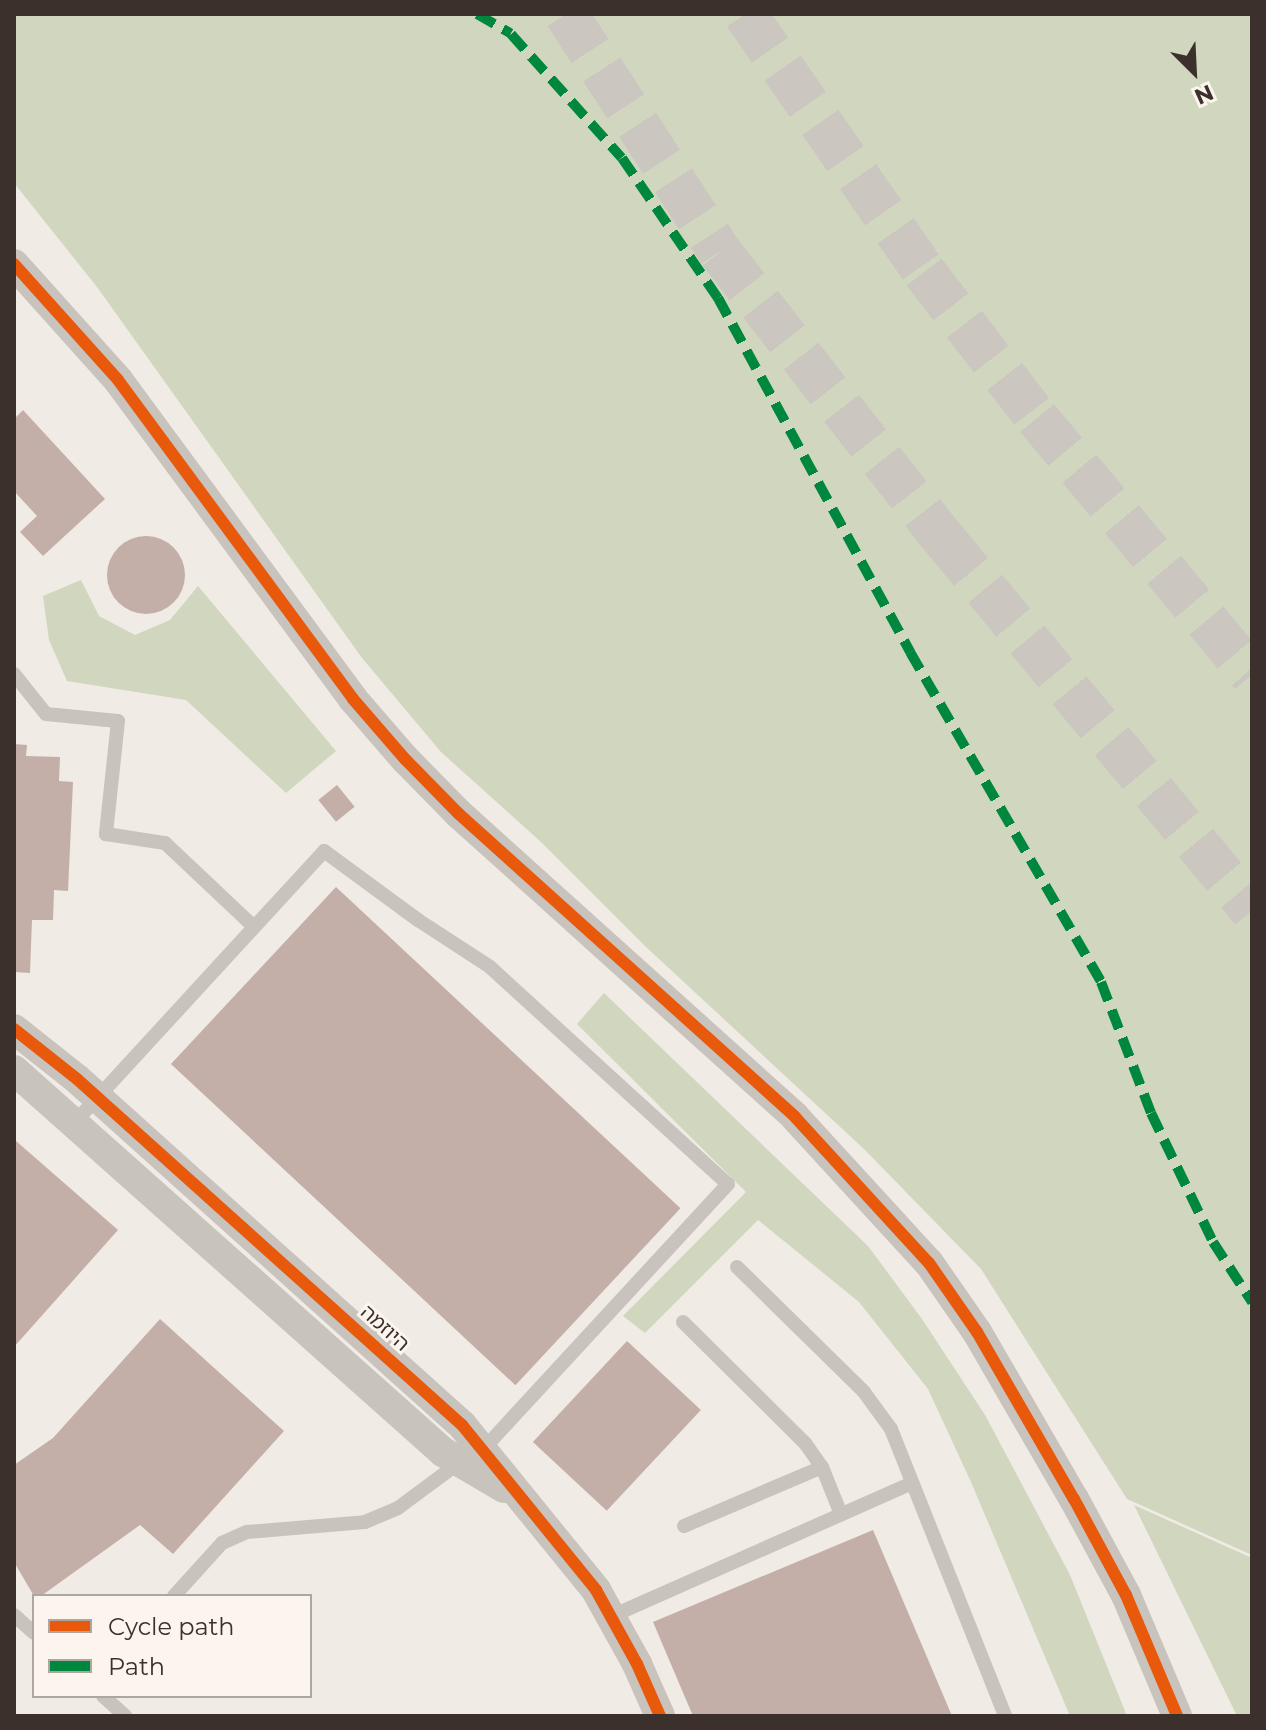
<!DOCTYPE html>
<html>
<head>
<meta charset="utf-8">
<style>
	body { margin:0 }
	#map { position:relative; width:1266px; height:1730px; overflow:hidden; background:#f0ebe5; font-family:Montserrat,"Noto Sans Hebrew",sans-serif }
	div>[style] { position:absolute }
	.green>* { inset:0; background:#d1d6bf }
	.building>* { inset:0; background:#c3afa7; transform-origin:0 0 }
	.round { border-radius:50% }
	.highway-tunnel>* { height:44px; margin-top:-22px; transform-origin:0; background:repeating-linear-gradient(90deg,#ccc6c0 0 44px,transparent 0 66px) }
	.lane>* { height:14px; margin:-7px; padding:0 7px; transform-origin:7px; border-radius:7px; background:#c9c3be }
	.street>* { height:30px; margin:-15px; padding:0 15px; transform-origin:15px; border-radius:15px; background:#c9c3be }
	.quiet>* { height:10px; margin-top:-5px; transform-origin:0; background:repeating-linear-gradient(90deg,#00873e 0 20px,transparent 0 30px) }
	.cycleway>* { height:12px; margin:-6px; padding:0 6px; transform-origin:6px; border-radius:6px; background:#e8590c }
	span { translate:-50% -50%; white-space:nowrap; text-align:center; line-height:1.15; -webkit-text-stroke:6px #fbf5ee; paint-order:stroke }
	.street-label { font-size:20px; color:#3b302b }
	.frame { position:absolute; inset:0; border:16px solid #3b302b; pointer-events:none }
	.legend { position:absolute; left:32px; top:1594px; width:280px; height:104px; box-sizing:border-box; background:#fbf5ee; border:2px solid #aea6a0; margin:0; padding:10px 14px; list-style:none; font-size:24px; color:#3b302b }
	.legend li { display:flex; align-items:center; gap:16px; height:40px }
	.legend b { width:40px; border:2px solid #aea6a0 }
	.north { position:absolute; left:1154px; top:32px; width:80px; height:80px; -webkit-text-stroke:6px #fbf5ee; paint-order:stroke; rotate:156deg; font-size:22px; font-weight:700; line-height:32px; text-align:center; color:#3b302b }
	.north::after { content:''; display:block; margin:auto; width:28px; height:36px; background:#3b302b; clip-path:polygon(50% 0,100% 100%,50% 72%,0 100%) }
</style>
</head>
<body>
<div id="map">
	<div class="green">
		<div style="clip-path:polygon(14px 14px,1252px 14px,1252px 1555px,1127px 1499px,981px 1269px,864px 1149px,645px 946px,541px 842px,441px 752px,362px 658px,97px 287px,14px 183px)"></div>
		<div style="clip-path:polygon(81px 580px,99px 616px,135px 635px,170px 620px,198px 586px,336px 751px,286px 793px,186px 700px,67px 681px,49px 640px,43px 596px)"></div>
		<div style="clip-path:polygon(604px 993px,868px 1246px,922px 1319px,985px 1415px,1070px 1575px,1127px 1716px,1070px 1716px,971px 1482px,928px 1389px,859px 1302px,758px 1220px,645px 1333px,623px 1316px,746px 1192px,577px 1024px)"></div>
		<div style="clip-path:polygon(1134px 1505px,1252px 1558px,1252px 1716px,1237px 1716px)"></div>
	</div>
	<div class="building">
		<div style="clip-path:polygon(23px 410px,105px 499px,43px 556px,20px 532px,37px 516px,14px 491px,14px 419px)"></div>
		<div class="round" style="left:107px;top:536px;width:78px;height:78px"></div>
		<div style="clip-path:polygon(14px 744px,27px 745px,26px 756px,60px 757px,59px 781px,73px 782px,68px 891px,54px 890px,53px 920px,32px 920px,30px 973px,14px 972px)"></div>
		<div style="left:337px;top:785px;width:28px;height:24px;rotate:51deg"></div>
		<div style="left:336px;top:887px;width:471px;height:242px;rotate:43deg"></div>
		<div style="clip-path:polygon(16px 1141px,118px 1230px,14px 1347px,14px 1144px)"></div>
		<div style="clip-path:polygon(160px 1319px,284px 1431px,173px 1554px,140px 1525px,41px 1596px,34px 1596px,14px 1562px,14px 1465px,53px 1438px)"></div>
		<div style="left:627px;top:1341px;width:101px;height:138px;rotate:43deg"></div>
		<div style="clip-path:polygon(873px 1530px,952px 1716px,693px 1716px,653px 1622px)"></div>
	</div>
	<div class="highway-tunnel">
		<div style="left:566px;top:14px;width:283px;rotate:57.1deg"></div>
		<div style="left:720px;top:252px;width:363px;rotate:52.1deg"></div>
		<div style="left:943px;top:538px;width:484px;rotate:50.3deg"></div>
		<div style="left:745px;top:14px;width:314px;rotate:55.2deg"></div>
		<div style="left:924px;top:272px;width:185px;rotate:52.3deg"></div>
		<div style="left:1037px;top:418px;width:335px;rotate:50.1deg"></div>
	</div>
	<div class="lane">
		<div style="left:14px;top:674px;width:51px;rotate:51.3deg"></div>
		<div style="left:46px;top:714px;width:72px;rotate:5.6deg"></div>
		<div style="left:118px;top:721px;width:114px;rotate:96.1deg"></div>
		<div style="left:106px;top:834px;width:60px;rotate:8.7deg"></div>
		<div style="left:165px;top:843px;width:121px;rotate:43.3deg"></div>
		<div style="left:75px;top:1122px;width:368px;rotate:-47.4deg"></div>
		<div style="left:324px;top:851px;width:117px;rotate:36.3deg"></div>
		<div style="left:418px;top:920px;width:86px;rotate:33.1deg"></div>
		<div style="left:490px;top:967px;width:322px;rotate:42.4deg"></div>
		<div style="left:728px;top:1184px;width:363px;rotate:132.7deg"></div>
		<div style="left:737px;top:1267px;width:178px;rotate:44.5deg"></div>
		<div style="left:864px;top:1392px;width:46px;rotate:53.9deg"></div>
		<div style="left:891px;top:1429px;width:309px;rotate:68.3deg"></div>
		<div style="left:683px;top:1322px;width:172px;rotate:44.8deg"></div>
		<div style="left:805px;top:1443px;width:29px;rotate:55deg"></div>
		<div style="left:822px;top:1467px;width:51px;rotate:68deg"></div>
		<div style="left:684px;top:1526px;width:150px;rotate:-23.1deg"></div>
		<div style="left:174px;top:1596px;width:72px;rotate:-47.8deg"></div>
		<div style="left:222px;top:1543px;width:27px;rotate:-24deg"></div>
		<div style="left:247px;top:1532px;width:118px;rotate:-4.8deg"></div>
		<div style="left:365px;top:1522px;width:36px;rotate:-23deg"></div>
		<div style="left:398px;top:1508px;width:77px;rotate:-36.6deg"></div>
		<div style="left:14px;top:1615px;width:27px;rotate:42deg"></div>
		<div style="left:612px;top:1616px;width:328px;rotate:-23.9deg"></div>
		<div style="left:103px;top:1696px;width:30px;rotate:42deg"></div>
	</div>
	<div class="street">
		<div style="left:14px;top:264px;width:156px;rotate:48.1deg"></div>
		<div style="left:118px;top:380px;width:396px;rotate:53.6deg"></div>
		<div style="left:353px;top:699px;width:79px;rotate:49.1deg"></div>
		<div style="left:405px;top:759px;width:77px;rotate:45.5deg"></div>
		<div style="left:459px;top:814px;width:452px;rotate:42deg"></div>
		<div style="left:795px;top:1117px;width:198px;rotate:47.5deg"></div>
		<div style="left:929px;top:1263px;width:84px;rotate:55.2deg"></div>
		<div style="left:977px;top:1332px;width:193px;rotate:59.9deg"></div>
		<div style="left:1074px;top:1499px;width:109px;rotate:61.6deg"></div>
		<div style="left:1126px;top:1595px;width:131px;rotate:67.1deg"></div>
		<div style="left:14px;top:1029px;width:80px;rotate:38.4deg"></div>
		<div style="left:77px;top:1079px;width:518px;rotate:41.95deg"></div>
		<div style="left:462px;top:1425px;width:213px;rotate:50.9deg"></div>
		<div style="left:596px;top:1590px;width:85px;rotate:61deg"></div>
		<div style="left:637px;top:1664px;width:57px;rotate:66.1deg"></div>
		<div style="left:14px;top:1070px;width:574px;rotate:41.68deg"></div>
		<div style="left:443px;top:1452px;width:71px;rotate:30.5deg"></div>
	</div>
	<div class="quiet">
		<div style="left:477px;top:14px;width:39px;rotate:30deg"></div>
		<div style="left:511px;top:34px;width:166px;rotate:48.2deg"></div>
		<div style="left:622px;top:158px;width:170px;rotate:55.6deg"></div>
		<div style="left:718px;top:298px;width:403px;rotate:61.5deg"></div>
		<div style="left:910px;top:652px;width:381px;rotate:59.9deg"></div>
		<div style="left:1101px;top:982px;width:140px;rotate:69.1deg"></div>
		<div style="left:1151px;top:1113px;width:143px;rotate:64.3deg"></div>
		<div style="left:1213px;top:1242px;width:72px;rotate:57deg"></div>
	</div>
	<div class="cycleway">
		<div style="left:14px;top:264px;width:156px;rotate:48.1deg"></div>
		<div style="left:118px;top:380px;width:396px;rotate:53.6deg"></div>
		<div style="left:353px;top:699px;width:79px;rotate:49.1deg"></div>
		<div style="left:405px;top:759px;width:77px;rotate:45.5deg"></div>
		<div style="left:459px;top:814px;width:452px;rotate:42deg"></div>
		<div style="left:795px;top:1117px;width:198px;rotate:47.5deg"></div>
		<div style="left:929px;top:1263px;width:84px;rotate:55.2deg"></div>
		<div style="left:977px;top:1332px;width:193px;rotate:59.9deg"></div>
		<div style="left:1074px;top:1499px;width:109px;rotate:61.6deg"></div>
		<div style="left:1126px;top:1595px;width:131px;rotate:67.1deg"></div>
		<div style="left:14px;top:1029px;width:80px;rotate:38.4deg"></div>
		<div style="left:77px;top:1079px;width:518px;rotate:41.95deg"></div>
		<div style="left:462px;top:1425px;width:213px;rotate:50.9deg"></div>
		<div style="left:596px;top:1590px;width:85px;rotate:61deg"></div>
		<div style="left:637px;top:1664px;width:57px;rotate:66.1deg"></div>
	</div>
	<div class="street-label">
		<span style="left:385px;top:1328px;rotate:42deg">היוזמה</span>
	</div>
	<div class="frame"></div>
	<ul class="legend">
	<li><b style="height:10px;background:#e8590c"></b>Cycle path</li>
	<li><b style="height:10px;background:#00873e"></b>Path</li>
	</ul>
	<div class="north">N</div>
</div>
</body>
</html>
